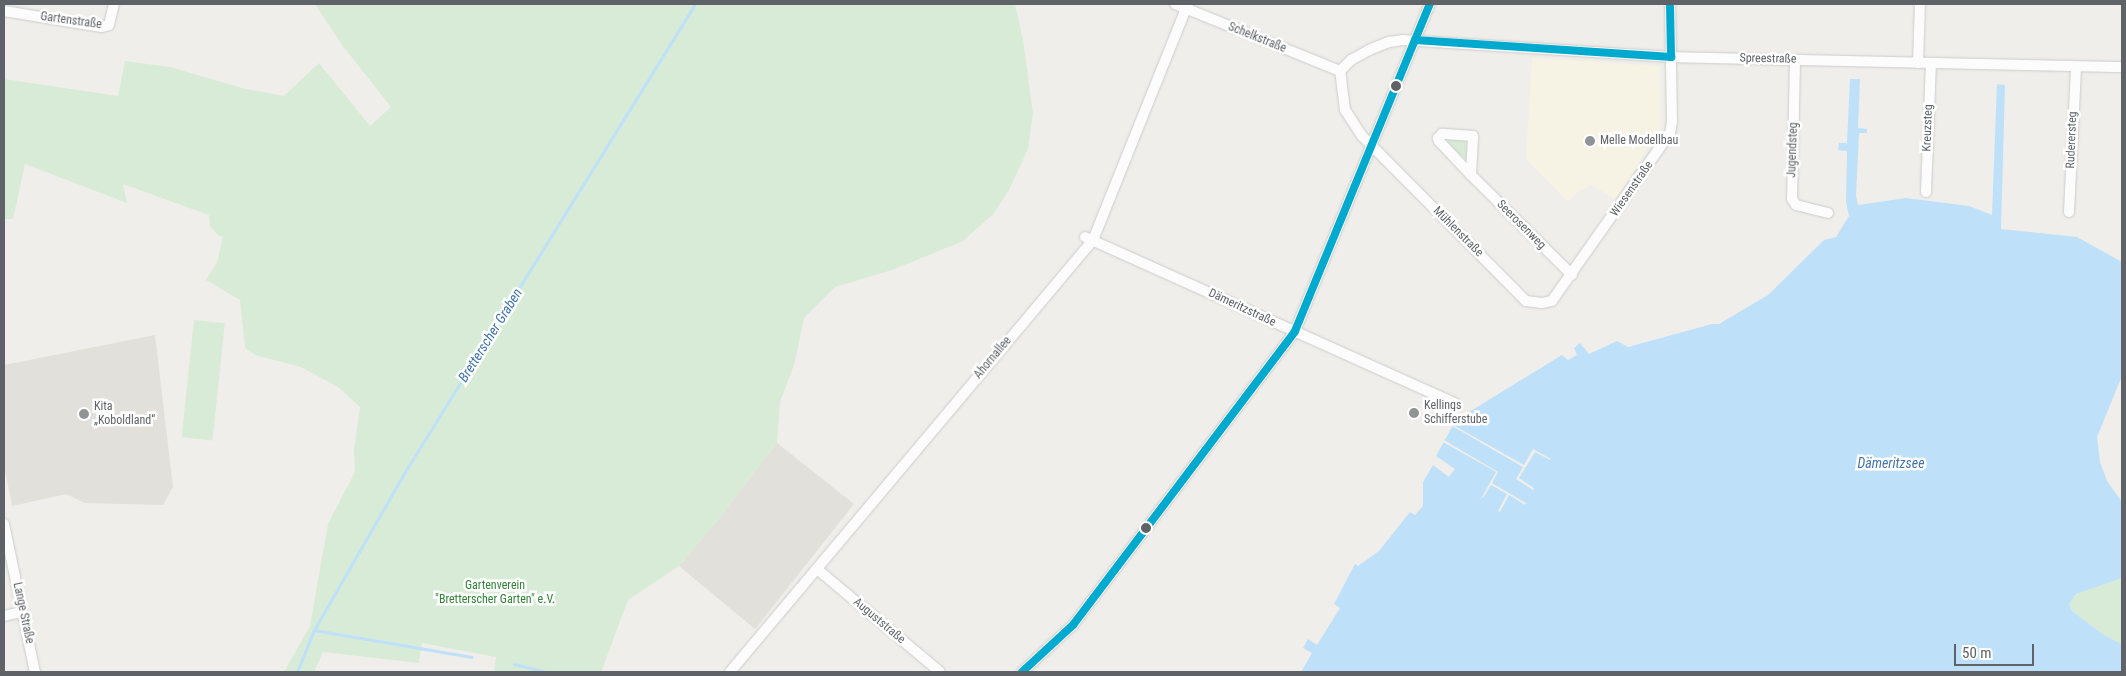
<!DOCTYPE html>
<html>
<head>
<meta charset="utf-8">
<style>
	body { margin:0 }
	#map { position:relative; width:2126px; height:676px; overflow:hidden; background:#efeeea; font-family:"Roboto Condensed",sans-serif }
	div>[style] { position:absolute }
	.commercial>* { inset:0; background:#f7f3e4 }
	.education>* { inset:0; background:#e2e0da }
	.green>* { inset:0; background:#d8ebd6; transform-origin:0 0 }
	.water>* { inset:0; background:#bfe0f9 }
	.pier>* { inset:0; background:#efeeea }
	.stream>* { height:3px; margin:-1.5px; padding:0 1.5px; transform-origin:1.5px; border-radius:1.5px; background:#bfe0f9 }
	.roads { filter:drop-shadow(0 0 1px #cbcccc) drop-shadow(0 0 1px #cbcccc) }
	.street>* { height:10px; margin:-5px; padding:0 5px; transform-origin:5px; border-radius:5px; background:#fdfcfc }
	.bus-1>* { height:8px; margin:-4px; padding:0 4px; transform-origin:4px; border-radius:4px; background:#00a9ce }
	.dots>* { width:14px; height:14px; translate:-50% -50%; box-sizing:border-box; border:2px solid #fff; border-radius:50% }
	span { translate:-50% -50%; white-space:nowrap; text-align:center; line-height:1.15; -webkit-text-stroke:5px #fff; paint-order:stroke }
	.street-label { font-size:12px; color:#5f6368 }
	.poi-label { font-size:12px; color:#5f6368 }
	.left { translate:0 -50%; text-align:left }
	.park-label { font-size:12px; color:#348238 }
	.water-label { font-size:14px; color:#4174aa; font-style:italic }
	.frame { position:absolute; inset:0; border:5px solid #5f6368; pointer-events:none }
	.scale { position:absolute; left:1954px; top:644px; width:80px; height:22px; box-sizing:border-box; border:2px solid #5f6368; border-top:0; padding-left:6px; font-size:15px; line-height:18px; white-space:nowrap; color:#5f6368; -webkit-text-stroke:4px #fff; paint-order:stroke }
</style>
</head>
<body>
<div id="map">
	<div class="commercial">
		<div style="clip-path:polygon(1532px 58px,1660px 66px,1661px 126px,1616px 200px,1592px 185px,1579px 191px,1568px 202px,1526px 159px)"></div>
	</div>
	<div class="education">
		<div style="clip-path:polygon(155px 335px,173px 487px,163px 505px,85px 503px,66px 494px,12px 506px,4px 464px,4px 365px)"></div>
		<div style="clip-path:polygon(777px 443px,854px 504px,755px 629px,679px 566px,717px 521px)"></div>
	</div>
	<div class="green">
		<div style="clip-path:polygon(315px 4px,1015px 4px,1023px 39px,1033px 114px,1028px 149px,1009px 190px,993px 214px,963px 241px,892px 270px,835px 287px,804px 318px,794px 365px,780px 402px,777px 443px,717px 521px,679px 566px,628px 600px,601px 672px,494px 672px,496px 657px,422px 643px,419px 663px,323px 652px,314px 672px,284px 672px,310px 626px,328px 524px,355px 472px,354px 450px,360px 407px,338px 387px,301px 367px,255px 355px,245px 348px,240px 300px,206px 280px,217px 263px,223px 237px,218px 235px,210px 226px,209px 215px,123px 184px,127px 203px,25px 164px,13px 219px,4px 219px,4px 79px,118px 96px,125px 61px,170px 67px,242px 88px,284px 96px,319px 63px,370px 126px,391px 107px,343px 46px)"></div>
		<div style="clip-path:polygon(1449px 139px,1466px 141px,1467px 160px,1447px 143px)"></div>
		<div style="left:194px;top:320px;width:31px;height:118px;rotate:6deg"></div>
		<div style="clip-path:polygon(2122px 578px,2122px 644px,2104px 635px,2072px 611px,2069px 604px,2076px 594px)"></div>
	</div>
	<div class="water">
		<div style="clip-path:polygon(1850px 79px,1860px 79px,1858px 128px,1867px 129px,1867px 133px,1859px 133px,1856px 196px,1858px 205px,1906px 198px,1969px 206px,1992px 215px,1997px 84px,2005px 85px,2001px 229px,2077px 237px,2122px 262px,2122px 376px,2097px 437px,2100px 462px,2107px 481px,2122px 502px,2122px 578px,2076px 594px,2069px 604px,2072px 611px,2104px 635px,2122px 644px,2122px 672px,1301px 672px,1312px 653px,1303px 648px,1308px 639px,1317px 645px,1340px 608px,1334px 604px,1355px 564px,1358px 566px,1379px 551px,1410px 512px,1415px 515px,1423px 506px,1423px 482px,1433px 465px,1449px 477px,1455px 469px,1436px 456px,1456px 420px,1562px 355px,1568px 360px,1577px 355px,1574px 348px,1580px 343px,1589px 354px,1617px 341px,1628px 347px,1712px 324px,1719px 324px,1768px 295px,1824px 240px,1836px 237px,1849px 216px,1846px 202px,1847px 151px,1838px 150px,1839px 143px,1847px 143px)"></div>
	</div>
	<div class="pier">
		<div style="clip-path:polygon(1453px 425px,1524px 465px,1533px 449px,1551px 459px,1550px 460px,1535px 452px,1519px 478px,1534px 488px,1533px 490px,1516px 479px,1523px 467px,1452px 426px)"></div>
		<div style="clip-path:polygon(1444px 440px,1498px 472px,1492px 483px,1526px 503px,1525px 505px,1509px 495px,1500px 512px,1498px 511px,1507px 494px,1491px 485px,1483px 498px,1482px 497px,1496px 472px,1443px 442px)"></div>
	</div>
	<div class="stream">
		<div style="left:314px;top:630px;width:160px;rotate:9.7deg"></div>
		<div style="left:514px;top:664px;width:33px;rotate:14deg"></div>
		<div style="left:297px;top:672px;width:45px;rotate:-68deg"></div>
		<div style="left:314px;top:630px;width:179px;rotate:-60.1deg"></div>
		<div style="left:403px;top:475px;width:554px;rotate:-58.2deg"></div>
	</div>
	<div class="roads">
		<div class="street">
			<div style="left:1175px;top:4px;width:178px;rotate:22.1deg"></div>
			<div style="left:1670px;top:4px;width:53px;rotate:88.9deg"></div>
			<div style="left:1671px;top:57px;width:8px;rotate:90deg"></div>
			<div style="left:1671px;top:65px;width:57px;rotate:89deg"></div>
			<div style="left:1672px;top:122px;width:11px;rotate:100deg"></div>
			<div style="left:1670px;top:133px;width:205px;rotate:125.1deg"></div>
			<div style="left:1552px;top:301px;width:10px;rotate:169deg"></div>
			<div style="left:1542px;top:303px;width:16px;rotate:-173deg"></div>
			<div style="left:1526px;top:301px;width:233px;rotate:-134.8deg"></div>
			<div style="left:1362px;top:136px;width:31px;rotate:-123deg"></div>
			<div style="left:1345px;top:110px;width:39px;rotate:-97deg"></div>
			<div style="left:1340px;top:71px;width:16px;rotate:-45deg"></div>
			<div style="left:1351px;top:60px;width:21px;rotate:-29deg"></div>
			<div style="left:1369px;top:50px;width:22px;rotate:-22deg"></div>
			<div style="left:1389px;top:42px;width:14px;rotate:-8deg"></div>
			<div style="left:1403px;top:40px;width:269px;rotate:3.6deg"></div>
			<div style="left:1671px;top:57px;width:451px;rotate:1.3deg"></div>
			<div style="left:4px;top:11px;width:99px;rotate:9.3deg"></div>
			<div style="left:102px;top:27px;width:7px;rotate:-16deg"></div>
			<div style="left:109px;top:25px;width:22px;rotate:-77deg"></div>
			<div style="left:1795px;top:60px;width:139px;rotate:91.2deg"></div>
			<div style="left:1792px;top:199px;width:7px;rotate:56deg"></div>
			<div style="left:1796px;top:205px;width:33px;rotate:14deg"></div>
			<div style="left:1918px;top:63px;width:59px;rotate:-88.1deg"></div>
			<div style="left:1471px;top:175px;width:39px;rotate:-87deg"></div>
			<div style="left:1473px;top:136px;width:31px;rotate:-176deg"></div>
			<div style="left:1442px;top:134px;width:6px;rotate:135deg"></div>
			<div style="left:1438px;top:138px;width:3px;rotate:72deg"></div>
			<div style="left:1439px;top:141px;width:47px;rotate:46.7deg"></div>
			<div style="left:1471px;top:175px;width:142px;rotate:44.7deg"></div>
			<div style="left:1926px;top:192px;width:129px;rotate:-87.8deg"></div>
			<div style="left:2069px;top:212px;width:145px;rotate:-87.2deg"></div>
			<div style="left:1085px;top:237px;width:405px;rotate:24.2deg"></div>
			<div style="left:4px;top:524px;width:151px;rotate:78.2deg"></div>
			<div style="left:817px;top:569px;width:160px;rotate:39.9deg"></div>
			<div style="left:4px;top:616px;width:18px;rotate:-13deg"></div>
			<div style="left:730px;top:672px;width:564px;rotate:-49.96deg"></div>
			<div style="left:1093px;top:240px;width:254px;rotate:-68.1deg"></div>
			<div style="left:1022px;top:672px;width:69px;rotate:-42.7deg"></div>
			<div style="left:1073px;top:625px;width:368px;rotate:-52.9deg"></div>
			<div style="left:1295px;top:331px;width:354px;rotate:-67.6deg"></div>
		</div>
	</div>
	<div class="bus-1">
		<div style="left:1670px;top:4px;width:53px;rotate:88.9deg"></div>
		<div style="left:1415px;top:40px;width:257px;rotate:3.8deg"></div>
		<div style="left:1022px;top:672px;width:69px;rotate:-42.7deg"></div>
		<div style="left:1073px;top:625px;width:368px;rotate:-52.9deg"></div>
		<div style="left:1295px;top:331px;width:354px;rotate:-67.6deg"></div>
	</div>
	<div class="dots">
		<div style="left:1396px;top:86px;background:#5f6368"></div>
		<div style="left:1590px;top:141px;background:#919496"></div>
		<div style="left:1414px;top:413px;background:#919496"></div>
		<div style="left:84px;top:414px;background:#919496"></div>
		<div style="left:1146px;top:528px;background:#5f6368"></div>
	</div>
	<div class="street-label">
		<span style="left:71px;top:21px;rotate:8deg">Gartenstraße</span>
		<span style="left:1257px;top:38px;rotate:22deg">Schelkstraße</span>
		<span style="left:1768px;top:59px;rotate:1deg">Spreestraße</span>
		<span style="left:1928px;top:128px;rotate:-88deg">Kreuzsteg</span>
		<span style="left:2072px;top:140px;rotate:-88deg">Ruderersteg</span>
		<span style="left:1793px;top:150px;rotate:-88deg">Jugendsteg</span>
		<span style="left:1632px;top:189px;rotate:-55deg">Wiesenstraße</span>
		<span style="left:1521px;top:225px;rotate:45deg">Seerosenweg</span>
		<span style="left:1458px;top:232px;rotate:45deg">Mühlenstraße</span>
		<span style="left:1242px;top:308px;rotate:25deg">Dämeritzstraße</span>
		<span style="left:993px;top:358px;rotate:-50deg">Ahornallee</span>
		<span style="left:23px;top:613px;rotate:78deg">Lange Straße</span>
		<span style="left:879px;top:621px;rotate:40deg">Auguststraße</span>
	</div>
	<div class="poi-label">
		<span class="left" style="left:1600px;top:141px">Melle Modellbau</span>
		<span class="left" style="left:1424px;top:413px">Kellings<br>Schifferstube</span>
		<span class="left" style="left:94px;top:414px">Kita<br>„Koboldland“</span>
	</div>
	<div class="park-label">
		<span style="left:495px;top:593px">Gartenverein<br>"Bretterscher Garten" e.V.</span>
	</div>
	<div class="water-label">
		<span style="left:490px;top:335px;rotate:-58deg">Bretterscher Graben</span>
		<span style="left:1891px;top:463px">Dämeritzsee</span>
	</div>
	<div class="frame"></div>
	<div class="scale">50 m</div>
</div>
</body>
</html>
